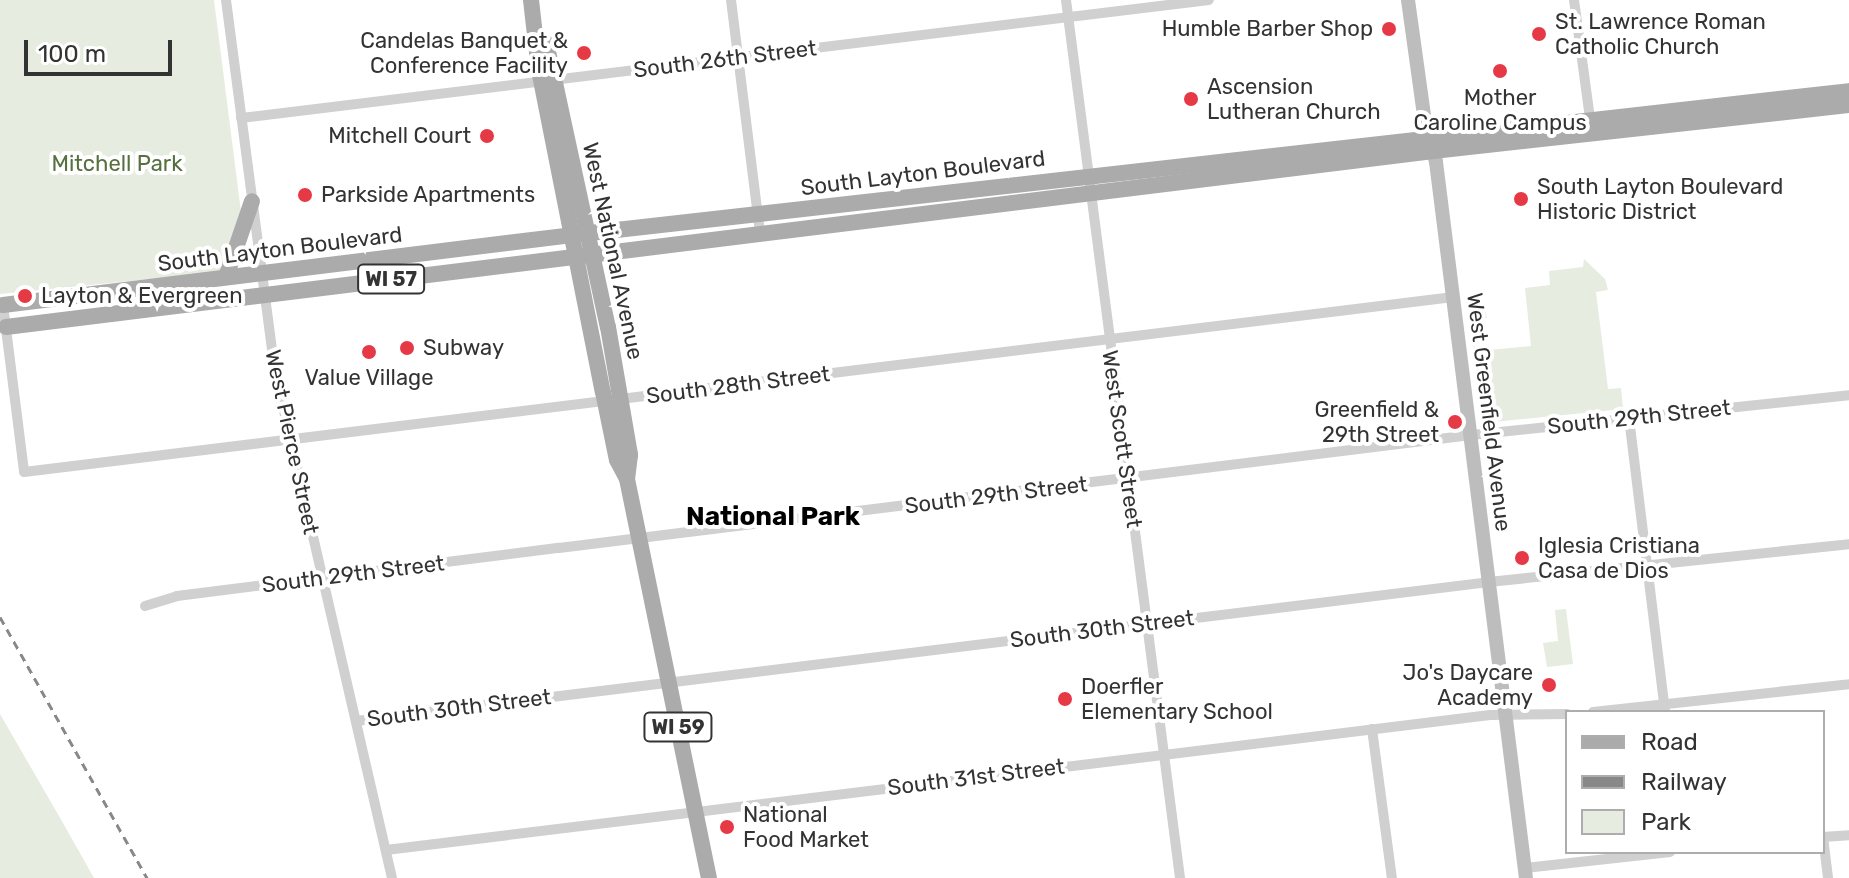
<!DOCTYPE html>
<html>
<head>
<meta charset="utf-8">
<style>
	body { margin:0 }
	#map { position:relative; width:1849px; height:878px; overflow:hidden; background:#fff; font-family:Rubik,sans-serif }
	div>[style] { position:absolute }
	.green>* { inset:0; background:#e6ecdf }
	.minor>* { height:10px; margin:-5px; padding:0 5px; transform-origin:5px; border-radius:5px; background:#d0d0d0 }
	.secondary>* { height:14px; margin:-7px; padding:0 7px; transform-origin:7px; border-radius:7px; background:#bdbdbd }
	.primary>* { height:16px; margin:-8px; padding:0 8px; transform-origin:8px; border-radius:8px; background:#ababab }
	.rail>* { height:3px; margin-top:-1.5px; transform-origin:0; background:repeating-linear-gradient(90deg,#888 0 8px,transparent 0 14px) }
	.dots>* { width:22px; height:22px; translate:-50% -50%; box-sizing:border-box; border:4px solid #fff; border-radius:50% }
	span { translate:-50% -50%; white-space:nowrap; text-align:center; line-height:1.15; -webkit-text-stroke:8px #fff; paint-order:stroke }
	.shield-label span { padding:2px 6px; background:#fff; border:2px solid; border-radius:6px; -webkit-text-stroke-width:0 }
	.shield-label { font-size:20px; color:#333; font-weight:700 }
	.poi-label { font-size:22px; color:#333 }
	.left { translate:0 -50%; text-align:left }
	.right { translate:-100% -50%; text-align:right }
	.street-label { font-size:22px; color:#333 }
	.park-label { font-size:22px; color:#56703f }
	.quarter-label { font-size:26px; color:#000; font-weight:700 }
	.legend { position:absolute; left:1565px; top:710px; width:260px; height:144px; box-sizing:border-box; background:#fff; border:2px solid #adadad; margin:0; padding:10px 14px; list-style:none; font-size:24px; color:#333 }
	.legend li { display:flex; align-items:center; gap:16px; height:40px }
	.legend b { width:40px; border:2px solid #adadad }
	.scale { position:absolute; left:24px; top:40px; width:148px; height:36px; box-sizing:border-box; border:4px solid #333; border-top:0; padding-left:10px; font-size:24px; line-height:28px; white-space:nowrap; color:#333; -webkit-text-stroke:6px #fff; paint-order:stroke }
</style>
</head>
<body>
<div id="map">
	<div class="green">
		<div style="clip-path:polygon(0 0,214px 0,241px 212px,220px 272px,0 294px)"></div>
		<div style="clip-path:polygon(1584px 259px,1605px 279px,1608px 290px,1596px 292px,1608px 389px,1621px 388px,1623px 409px,1483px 423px,1468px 301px,1485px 310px,1487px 318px,1475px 320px,1478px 351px,1531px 346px,1525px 288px,1550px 285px,1549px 271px,1583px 267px)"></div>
		<div style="clip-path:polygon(1566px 609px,1573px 664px,1547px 667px,1543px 643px,1558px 641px,1555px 610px)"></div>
		<div style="clip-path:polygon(0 714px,63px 823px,94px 878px,0 878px)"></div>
	</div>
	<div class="minor">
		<div style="left:226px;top:0;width:375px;rotate:82.5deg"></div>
		<div style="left:275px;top:372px;width:519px;rotate:76.98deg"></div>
		<div style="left:731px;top:0;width:236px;rotate:82.9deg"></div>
		<div style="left:1066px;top:0;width:885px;rotate:82.6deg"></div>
		<div style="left:1574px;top:0;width:126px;rotate:82.3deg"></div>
		<div style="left:241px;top:118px;width:975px;rotate:-6.95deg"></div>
		<div style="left:3px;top:305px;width:168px;rotate:82.8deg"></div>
		<div style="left:24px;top:472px;width:1440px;rotate:-6.98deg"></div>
		<div style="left:1629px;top:418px;width:296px;rotate:83deg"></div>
		<div style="left:145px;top:606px;width:34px;rotate:-17deg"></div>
		<div style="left:177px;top:596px;width:385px;rotate:-7.2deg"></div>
		<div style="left:559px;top:548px;width:919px;rotate:-7.06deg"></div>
		<div style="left:1471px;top:435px;width:380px;rotate:-6deg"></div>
		<div style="left:1593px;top:712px;width:258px;rotate:-6.2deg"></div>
		<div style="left:356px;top:721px;width:1141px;rotate:-6.99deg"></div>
		<div style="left:1489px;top:582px;width:362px;rotate:-6deg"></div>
		<div style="left:1372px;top:729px;width:150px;rotate:82.4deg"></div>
		<div style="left:1823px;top:837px;width:41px;rotate:83deg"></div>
		<div style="left:1823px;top:837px;width:26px;rotate:-4deg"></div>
		<div style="left:386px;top:850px;width:1112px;rotate:-6.97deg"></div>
		<div style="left:1490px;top:715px;width:77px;rotate:-0.7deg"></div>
		<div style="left:1525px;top:868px;width:146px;rotate:-6.3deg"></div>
	</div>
	<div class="secondary">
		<div style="left:1408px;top:0;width:124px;rotate:82.1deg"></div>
		<div style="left:1425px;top:123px;width:41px;rotate:74.2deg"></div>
		<div style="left:1436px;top:162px;width:722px;rotate:82.84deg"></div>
	</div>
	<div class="primary">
		<div style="left:531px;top:0;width:70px;rotate:83.5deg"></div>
		<div style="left:539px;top:70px;width:328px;rotate:78.8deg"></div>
		<div style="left:603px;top:392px;width:69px;rotate:78.4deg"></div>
		<div style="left:617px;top:460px;width:21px;rotate:62deg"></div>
		<div style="left:627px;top:479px;width:407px;rotate:78.4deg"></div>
		<div style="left:538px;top:36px;width:11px;rotate:41deg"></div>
		<div style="left:546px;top:43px;width:27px;rotate:77deg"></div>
		<div style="left:552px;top:69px;width:264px;rotate:77.8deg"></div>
		<div style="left:608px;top:327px;width:130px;rotate:80.2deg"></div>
		<div style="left:630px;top:455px;width:24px;rotate:97deg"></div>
		<div style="left:226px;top:277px;width:80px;rotate:-71.1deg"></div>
		<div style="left:3px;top:305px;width:573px;rotate:-7.01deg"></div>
		<div style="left:572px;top:235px;width:1285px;rotate:-6.43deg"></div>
		<div style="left:6px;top:327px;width:1438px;rotate:-7.03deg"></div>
		<div style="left:1433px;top:151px;width:419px;rotate:-6.3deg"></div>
	</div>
	<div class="rail">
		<div style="left:0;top:617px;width:300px;rotate:60.6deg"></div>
	</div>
	<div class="dots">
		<div style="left:1389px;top:29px;background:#e63946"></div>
		<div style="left:1539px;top:34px;background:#e63946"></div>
		<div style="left:584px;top:53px;background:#e63946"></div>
		<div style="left:1500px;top:71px;background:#e63946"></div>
		<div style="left:1191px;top:99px;background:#e63946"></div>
		<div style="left:487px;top:136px;background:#e63946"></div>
		<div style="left:305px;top:195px;background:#e63946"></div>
		<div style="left:1521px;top:199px;background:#e63946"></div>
		<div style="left:25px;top:296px;background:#e63946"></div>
		<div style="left:407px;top:348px;background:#e63946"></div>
		<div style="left:369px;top:352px;background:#e63946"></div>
		<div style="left:1455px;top:422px;background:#e63946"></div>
		<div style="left:1522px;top:558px;background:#e63946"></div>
		<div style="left:1549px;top:685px;background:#e63946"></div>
		<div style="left:1065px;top:699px;background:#e63946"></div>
		<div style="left:727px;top:827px;background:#e63946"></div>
	</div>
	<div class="shield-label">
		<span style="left:391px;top:279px">WI 57</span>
		<span style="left:678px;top:727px">WI 59</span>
	</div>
	<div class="poi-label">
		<span class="left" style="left:1555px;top:34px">St. Lawrence Roman<br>Catholic Church</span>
		<span class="right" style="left:1373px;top:29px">Humble Barber Shop</span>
		<span class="right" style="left:568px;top:53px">Candelas Banquet &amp;<br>Conference Facility</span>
		<span class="left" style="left:1207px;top:99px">Ascension<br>Lutheran Church</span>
		<span style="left:1500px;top:110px">Mother<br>Caroline Campus</span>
		<span class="right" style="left:471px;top:136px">Mitchell Court</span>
		<span class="left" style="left:1537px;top:199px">South Layton Boulevard<br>Historic District</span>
		<span class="left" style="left:321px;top:195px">Parkside Apartments</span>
		<span class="left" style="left:41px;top:296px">Layton &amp; Evergreen</span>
		<span class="left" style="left:423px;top:348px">Subway</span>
		<span style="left:369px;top:378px">Value Village</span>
		<span class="right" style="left:1439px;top:422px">Greenfield &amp;<br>29th Street</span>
		<span class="left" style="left:1538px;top:558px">Iglesia Cristiana<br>Casa de Dios</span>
		<span class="right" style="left:1533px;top:685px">Jo's Daycare<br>Academy</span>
		<span class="left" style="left:1081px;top:699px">Doerfler<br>Elementary School</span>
		<span class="left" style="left:743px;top:827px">National<br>Food Market</span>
	</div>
	<div class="street-label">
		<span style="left:725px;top:59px;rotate:-7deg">South 26th Street</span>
		<span style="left:923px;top:173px;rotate:-7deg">South Layton Boulevard</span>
		<span style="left:280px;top:249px;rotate:-7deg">South Layton Boulevard</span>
		<span style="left:613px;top:251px;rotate:78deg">West National Avenue</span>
		<span style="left:738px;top:385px;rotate:-7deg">South 28th Street</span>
		<span style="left:1489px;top:412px;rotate:83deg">West Greenfield Avenue</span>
		<span style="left:1639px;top:417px;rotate:-6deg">South 29th Street</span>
		<span style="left:1122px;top:439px;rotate:82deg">West Scott Street</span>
		<span style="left:292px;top:442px;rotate:78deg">West Pierce Street</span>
		<span style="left:996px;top:495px;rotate:-7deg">South 29th Street</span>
		<span style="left:353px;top:574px;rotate:-7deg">South 29th Street</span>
		<span style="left:1102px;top:629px;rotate:-7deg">South 30th Street</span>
		<span style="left:459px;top:708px;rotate:-7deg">South 30th Street</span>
		<span style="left:976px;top:777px;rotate:-7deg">South 31st Street</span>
	</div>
	<div class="park-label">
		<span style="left:117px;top:164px">Mitchell Park</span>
	</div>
	<div class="quarter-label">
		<span style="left:773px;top:517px">National Park</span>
	</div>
	<ul class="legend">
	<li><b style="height:10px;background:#ababab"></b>Road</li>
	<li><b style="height:10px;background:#888"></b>Railway</li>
	<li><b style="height:22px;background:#e6ecdf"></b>Park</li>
	</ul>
	<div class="scale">100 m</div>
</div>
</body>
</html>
